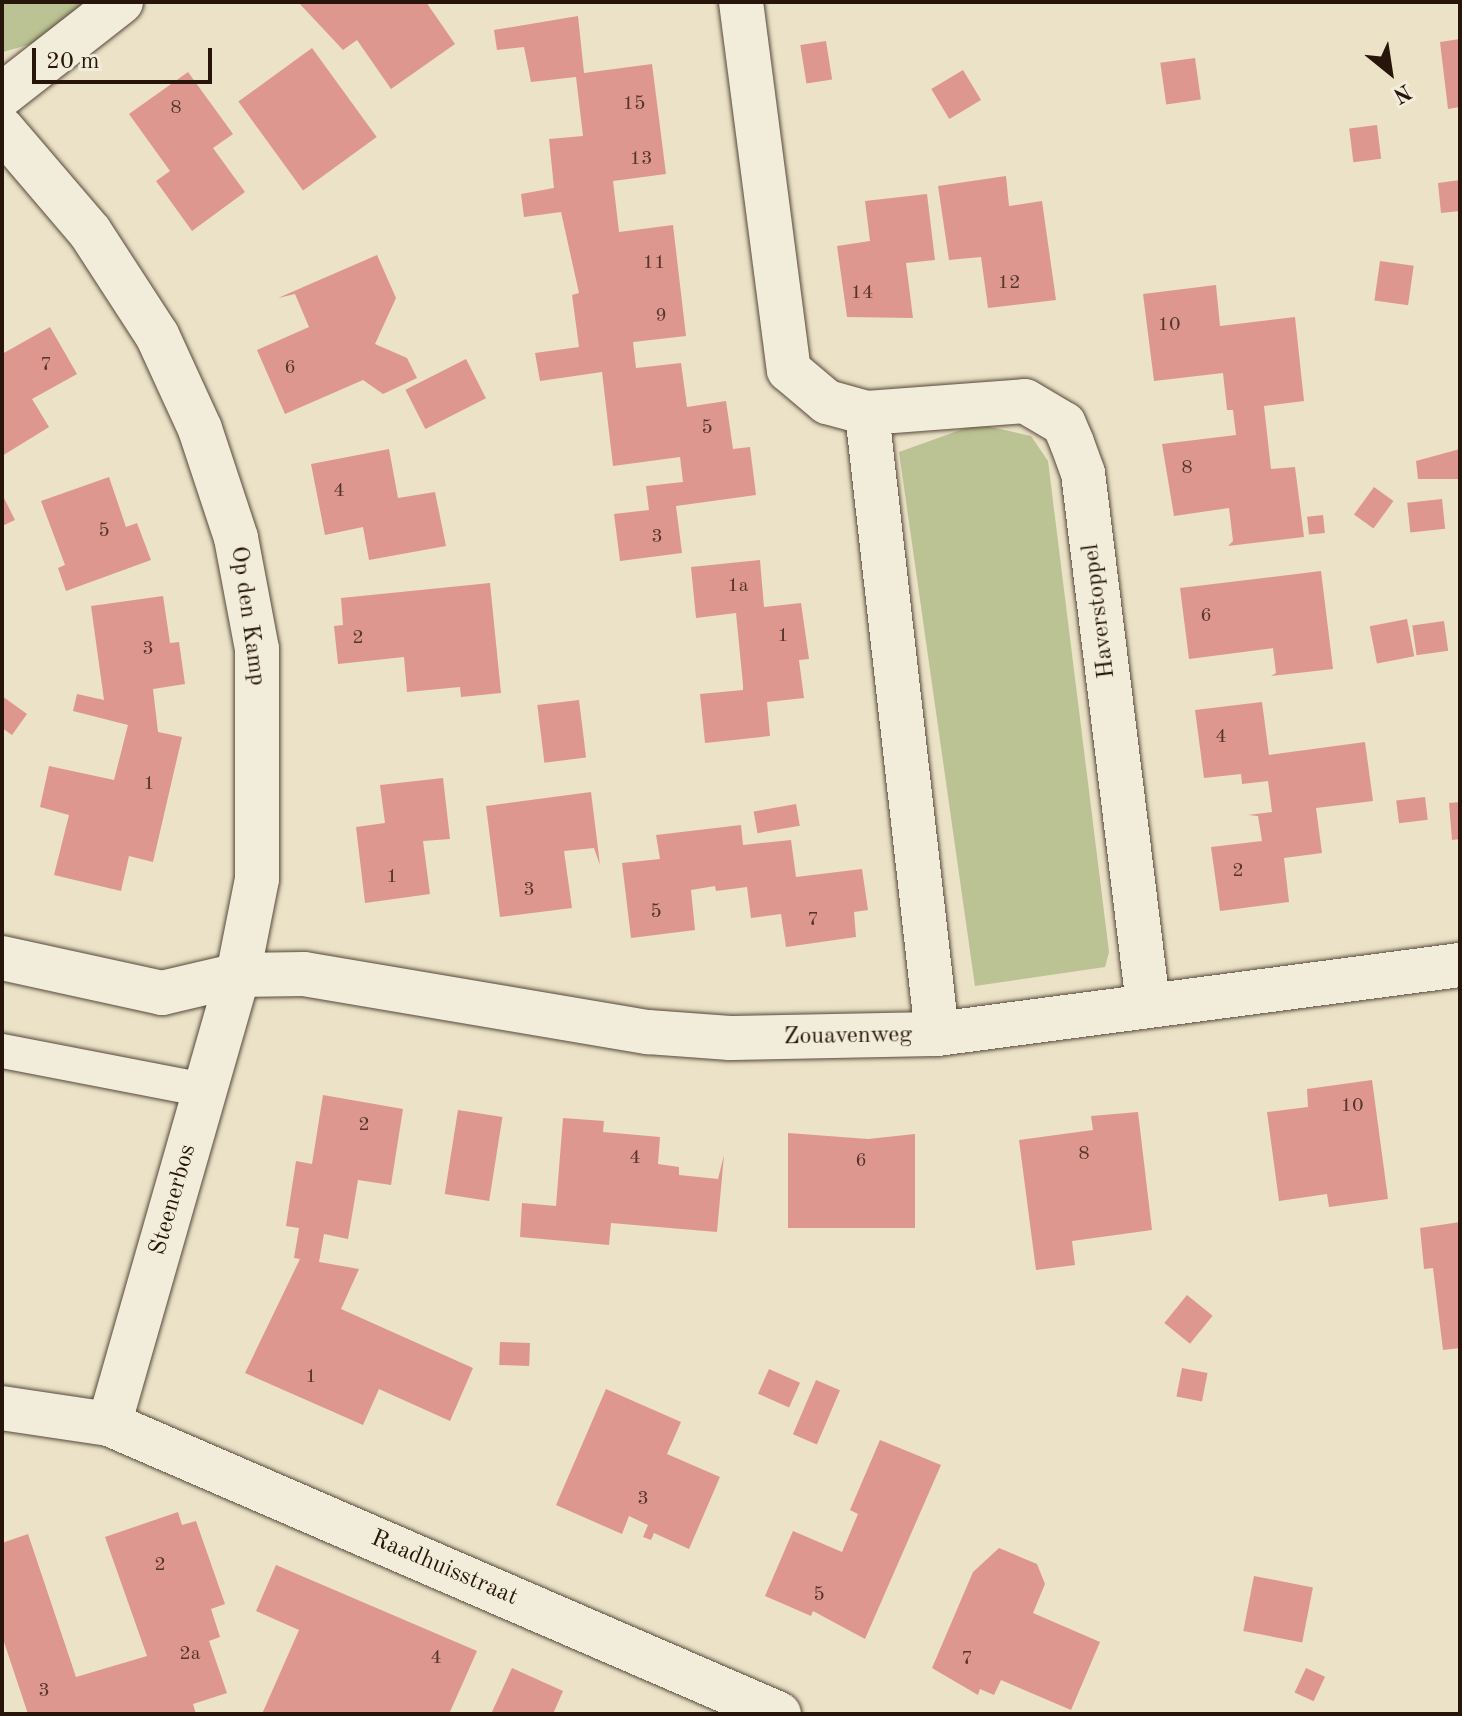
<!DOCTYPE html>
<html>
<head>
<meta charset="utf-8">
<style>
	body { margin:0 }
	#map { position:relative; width:1462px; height:1716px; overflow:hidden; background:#ebe2c7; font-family:"Old Standard TT",serif }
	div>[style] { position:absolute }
	.green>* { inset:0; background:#bbc293 }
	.building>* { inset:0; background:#de978f; transform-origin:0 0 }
	.roads { filter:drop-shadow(0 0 2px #58483a) drop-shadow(0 0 2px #58483a) }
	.service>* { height:34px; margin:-17px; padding:0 17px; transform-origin:17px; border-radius:17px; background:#f2ecdb }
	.minor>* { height:44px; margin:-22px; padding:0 22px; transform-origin:22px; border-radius:22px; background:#f2ecdb }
	.tertiary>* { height:44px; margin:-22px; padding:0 22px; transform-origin:22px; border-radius:22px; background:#f2ecdb }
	span { translate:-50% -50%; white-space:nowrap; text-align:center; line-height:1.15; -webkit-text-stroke:8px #f2ecdb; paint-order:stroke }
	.number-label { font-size:20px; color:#55352c }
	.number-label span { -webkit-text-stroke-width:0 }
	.street-label { font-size:24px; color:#27140b }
	.frame { position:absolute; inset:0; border:4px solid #27140b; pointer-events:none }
	.north { position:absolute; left:1350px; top:32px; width:80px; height:80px; -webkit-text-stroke:6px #f2ecdb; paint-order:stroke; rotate:150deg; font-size:22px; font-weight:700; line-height:32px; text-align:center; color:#27140b }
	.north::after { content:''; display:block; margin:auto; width:28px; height:36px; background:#27140b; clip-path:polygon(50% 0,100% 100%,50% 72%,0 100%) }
	.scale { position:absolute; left:32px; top:48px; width:180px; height:36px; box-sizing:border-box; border:4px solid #27140b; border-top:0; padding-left:10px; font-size:24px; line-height:28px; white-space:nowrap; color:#27140b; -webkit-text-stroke:6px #f2ecdb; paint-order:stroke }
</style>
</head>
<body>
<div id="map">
	<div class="green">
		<div style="clip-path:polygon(2px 2px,86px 2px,31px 44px,3px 52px)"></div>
		<div style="clip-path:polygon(977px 424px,1031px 436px,1048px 461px,1109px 952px,1105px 967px,975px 986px,899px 452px)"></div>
	</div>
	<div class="building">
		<div style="clip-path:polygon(298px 2px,426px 2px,455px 44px,391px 89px,357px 40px,343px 50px)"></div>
		<div style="clip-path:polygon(578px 16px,584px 73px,652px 64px,666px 174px,613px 181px,616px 206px,619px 232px,673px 225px,686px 336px,633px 342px,636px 368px,681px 363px,687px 407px,726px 401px,733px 449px,750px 447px,756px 495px,676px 506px,682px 553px,620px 561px,614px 514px,649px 510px,646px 486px,683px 482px,680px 457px,613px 466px,602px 372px,540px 381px,535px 353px,579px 347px,572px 295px,579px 293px,561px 212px,524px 217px,521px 194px,554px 188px,549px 139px,583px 136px,576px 77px,531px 82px,524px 47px,497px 50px,494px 30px)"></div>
		<div style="clip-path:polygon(1460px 39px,1460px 107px,1448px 109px,1440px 42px)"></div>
		<div style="left:826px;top:41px;width:39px;height:26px;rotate:81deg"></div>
		<div style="left:312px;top:48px;width:110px;height:91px;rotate:54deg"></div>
		<div style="left:1195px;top:58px;width:42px;height:35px;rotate:82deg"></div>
		<div style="left:963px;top:70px;width:35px;height:37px;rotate:59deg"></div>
		<div style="clip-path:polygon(188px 72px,233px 134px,213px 148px,245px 192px,192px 231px,156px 181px,170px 171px,129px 114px)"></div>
		<div style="left:1377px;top:125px;width:34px;height:28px;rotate:83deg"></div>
		<div style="clip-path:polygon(1006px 176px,1009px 206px,1042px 201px,1056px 300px,988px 308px,981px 257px,949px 260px,938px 186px)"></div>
		<div style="clip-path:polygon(1460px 180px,1460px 211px,1441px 213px,1438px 183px)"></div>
		<div style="clip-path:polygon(927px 194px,935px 260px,906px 263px,913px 318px,847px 317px,837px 246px,870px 241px,865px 201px)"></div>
		<div style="clip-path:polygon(377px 255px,396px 298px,375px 344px,407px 358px,417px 378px,383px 394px,363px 380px,285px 414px,257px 350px,309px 327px,295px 294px,278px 298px)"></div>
		<div style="left:1380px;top:261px;width:34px;height:40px;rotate:8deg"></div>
		<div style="clip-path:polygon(1216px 285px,1220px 326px,1295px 317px,1304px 401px,1264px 406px,1271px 469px,1295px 467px,1304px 537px,1228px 546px,1233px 541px,1229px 508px,1174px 516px,1162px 444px,1236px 435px,1233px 410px,1227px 410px,1223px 373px,1154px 381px,1143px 294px)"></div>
		<div style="clip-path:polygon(50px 327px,77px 374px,32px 399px,49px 427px,2px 456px,2px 354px)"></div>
		<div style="left:466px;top:359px;width:44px;height:68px;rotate:63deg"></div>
		<div style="clip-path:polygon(389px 449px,398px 498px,435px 492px,446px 546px,369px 560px,363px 527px,325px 535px,311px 464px)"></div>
		<div style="clip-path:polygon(1460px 449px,1460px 479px,1418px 479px,1416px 461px)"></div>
		<div style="clip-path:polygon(109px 477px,126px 527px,137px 523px,151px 560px,66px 591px,58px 568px,65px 565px,41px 501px)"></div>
		<div style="left:1374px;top:487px;width:24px;height:34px;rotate:36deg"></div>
		<div style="clip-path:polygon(2px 494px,15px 520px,2px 526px)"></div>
		<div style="left:1442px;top:499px;width:30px;height:35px;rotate:84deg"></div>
		<div style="left:1323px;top:515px;width:18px;height:16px;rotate:84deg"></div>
		<div style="clip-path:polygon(760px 560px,764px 607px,801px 603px,809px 659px,799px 660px,804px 698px,767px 702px,770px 736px,705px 743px,700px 694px,743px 690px,743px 685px,736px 613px,696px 618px,691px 567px)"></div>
		<div style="clip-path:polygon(1321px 571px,1333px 669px,1271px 676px,1276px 673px,1273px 648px,1189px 659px,1180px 588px)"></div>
		<div style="clip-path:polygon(490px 583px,501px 693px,461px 697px,460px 687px,407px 692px,404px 657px,338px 664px,334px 626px,343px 625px,341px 598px)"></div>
		<div style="clip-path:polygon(163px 596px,170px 643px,179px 642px,185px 684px,153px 689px,158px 732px,182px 737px,153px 862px,129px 856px,121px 891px,54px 875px,69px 815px,40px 807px,49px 766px,114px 780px,128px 725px,73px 711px,77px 694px,104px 700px,91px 606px)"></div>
		<div style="left:1407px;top:619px;width:38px;height:38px;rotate:79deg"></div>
		<div style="left:1444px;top:621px;width:30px;height:32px;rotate:82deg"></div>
		<div style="clip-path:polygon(2px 696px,27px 714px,12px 735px,2px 728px)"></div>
		<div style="left:579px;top:700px;width:58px;height:42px;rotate:83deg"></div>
		<div style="clip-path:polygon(1262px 702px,1269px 755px,1365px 742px,1373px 801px,1316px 808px,1322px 853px,1284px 858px,1289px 902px,1220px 911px,1211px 847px,1262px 841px,1258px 816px,1248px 815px,1272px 812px,1268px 781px,1242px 784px,1241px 774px,1204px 778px,1195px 710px)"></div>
		<div style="clip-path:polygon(443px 778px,450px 839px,423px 841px,430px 894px,365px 903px,356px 827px,385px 823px,380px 785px)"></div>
		<div style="clip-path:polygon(591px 792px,600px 865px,594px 848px,564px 851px,572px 908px,500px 917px,486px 806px)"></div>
		<div style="left:1425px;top:797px;width:23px;height:29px;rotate:83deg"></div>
		<div style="clip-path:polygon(1460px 802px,1460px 839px,1452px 840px,1449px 803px)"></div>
		<div style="left:796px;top:804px;width:22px;height:43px;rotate:80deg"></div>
		<div style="clip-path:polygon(741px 825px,743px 845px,791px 840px,796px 877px,862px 869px,868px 910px,854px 912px,856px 937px,786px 947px,781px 914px,751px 918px,747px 887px,716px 891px,715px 886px,691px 890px,695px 930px,631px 938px,622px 863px,660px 859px,656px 835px)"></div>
		<div style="clip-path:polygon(1372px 1080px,1388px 1199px,1329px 1207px,1327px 1194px,1279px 1201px,1267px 1112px,1308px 1107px,1307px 1089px)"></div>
		<div style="clip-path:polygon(323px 1095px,403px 1109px,391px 1185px,358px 1180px,348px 1239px,324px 1234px,319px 1262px,359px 1269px,341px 1309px,473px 1368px,450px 1421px,379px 1389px,363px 1425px,245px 1373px,300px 1259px,294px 1258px,299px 1228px,286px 1226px,296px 1161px,312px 1164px)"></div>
		<div style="left:458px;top:1110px;width:45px;height:85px;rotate:9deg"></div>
		<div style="clip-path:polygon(1138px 1112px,1152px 1230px,1072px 1241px,1075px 1265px,1036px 1270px,1019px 1140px,1093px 1130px,1091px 1116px)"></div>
		<div style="clip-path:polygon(563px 1118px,604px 1121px,603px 1132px,660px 1137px,658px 1164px,679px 1167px,679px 1175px,718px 1179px,724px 1155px,717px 1232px,611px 1223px,609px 1245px,520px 1237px,522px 1203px,556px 1206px)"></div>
		<div style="clip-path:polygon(788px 1133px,868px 1139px,915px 1134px,915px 1228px,788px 1228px)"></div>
		<div style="clip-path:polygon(1460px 1222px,1460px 1348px,1443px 1350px,1433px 1268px,1424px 1269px,1420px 1228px)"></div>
		<div style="left:1187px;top:1295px;width:33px;height:36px;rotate:39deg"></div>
		<div style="left:500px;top:1342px;width:30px;height:23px;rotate:2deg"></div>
		<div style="left:1182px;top:1368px;width:26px;height:29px;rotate:11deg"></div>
		<div style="left:769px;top:1369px;width:34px;height:27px;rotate:24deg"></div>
		<div style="left:816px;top:1380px;width:26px;height:59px;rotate:23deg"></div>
		<div style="clip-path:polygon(606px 1389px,681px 1422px,667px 1454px,720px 1477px,689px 1549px,654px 1533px,651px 1540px,643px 1537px,648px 1525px,629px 1516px,622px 1534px,556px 1505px)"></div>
		<div style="clip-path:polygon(880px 1440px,941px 1465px,865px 1639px,813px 1611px,811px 1616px,765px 1596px,793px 1531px,842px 1552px,858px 1514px,850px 1510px)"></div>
		<div style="clip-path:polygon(178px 1512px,182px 1525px,196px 1521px,225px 1604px,211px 1609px,220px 1637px,209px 1641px,227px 1693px,193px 1704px,196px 1714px,28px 1714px,2px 1636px,2px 1543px,28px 1534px,76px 1677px,147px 1656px,105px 1537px)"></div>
		<div style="clip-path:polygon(999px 1548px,1037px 1564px,1045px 1584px,1033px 1613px,1100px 1642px,1071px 1710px,1001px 1680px,994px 1695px,980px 1689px,978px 1695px,932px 1668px,973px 1572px)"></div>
		<div style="clip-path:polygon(276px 1565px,477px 1651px,449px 1714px,262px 1714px,299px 1630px,256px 1611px)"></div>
		<div style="left:1254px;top:1576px;width:60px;height:56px;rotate:11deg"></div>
		<div style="clip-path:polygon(512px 1668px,563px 1691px,553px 1714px,491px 1714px)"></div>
		<div style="left:1306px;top:1668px;width:21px;height:27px;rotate:25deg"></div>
	</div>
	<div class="roads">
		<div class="service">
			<div style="left:2px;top:1051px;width:207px;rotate:10.9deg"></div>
		</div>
		<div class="minor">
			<div style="left:741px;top:2px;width:371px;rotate:82.6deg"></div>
			<div style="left:789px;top:370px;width:50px;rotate:40.1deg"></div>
			<div style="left:827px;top:402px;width:41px;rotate:15.4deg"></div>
			<div style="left:867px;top:413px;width:158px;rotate:-4.3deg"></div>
			<div style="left:1025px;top:401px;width:45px;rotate:30.5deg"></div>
			<div style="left:1064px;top:424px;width:21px;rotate:67deg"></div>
			<div style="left:1072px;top:443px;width:32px;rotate:70deg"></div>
			<div style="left:1083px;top:473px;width:535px;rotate:83.02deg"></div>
			<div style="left:2px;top:95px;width:151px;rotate:-38deg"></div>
			<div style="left:2px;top:129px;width:135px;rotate:49.5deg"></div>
			<div style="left:90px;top:232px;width:123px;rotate:57deg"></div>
			<div style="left:157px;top:335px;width:103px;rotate:65.4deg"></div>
			<div style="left:200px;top:429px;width:115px;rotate:71.7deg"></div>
			<div style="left:236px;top:538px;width:113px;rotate:79.3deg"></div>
			<div style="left:257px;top:649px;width:230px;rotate:90deg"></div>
			<div style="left:257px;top:879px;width:98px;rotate:101.2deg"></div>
			<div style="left:238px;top:975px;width:467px;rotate:106deg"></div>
			<div style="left:867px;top:413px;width:625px;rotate:83.57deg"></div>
			<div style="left:2px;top:958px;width:164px;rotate:12.3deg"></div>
			<div style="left:162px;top:993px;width:78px;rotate:-13.3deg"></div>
			<div style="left:238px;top:975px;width:66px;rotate:-0.9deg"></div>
			<div style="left:304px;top:974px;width:349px;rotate:9.6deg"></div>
			<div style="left:648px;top:1032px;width:82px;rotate:4.2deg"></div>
			<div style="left:730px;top:1038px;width:207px;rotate:-1.1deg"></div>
			<div style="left:937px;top:1034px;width:528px;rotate:-7.52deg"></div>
		</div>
		<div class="tertiary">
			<div style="left:2px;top:1408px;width:108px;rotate:8.5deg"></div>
			<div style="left:109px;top:1424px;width:730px;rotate:23.4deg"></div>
		</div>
	</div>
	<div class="number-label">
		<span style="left:634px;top:104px">15</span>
		<span style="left:176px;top:108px">8</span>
		<span style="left:641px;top:159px">13</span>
		<span style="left:654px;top:263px">11</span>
		<span style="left:1009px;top:283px">12</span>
		<span style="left:862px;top:293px">14</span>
		<span style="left:661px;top:316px">9</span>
		<span style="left:1169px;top:325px">10</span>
		<span style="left:46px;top:365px">7</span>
		<span style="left:290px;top:368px">6</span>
		<span style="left:707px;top:428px">5</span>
		<span style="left:1187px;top:468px">8</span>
		<span style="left:339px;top:491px">4</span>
		<span style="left:104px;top:531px">5</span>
		<span style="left:657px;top:537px">3</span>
		<span style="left:738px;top:586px">1a</span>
		<span style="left:1206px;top:616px">6</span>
		<span style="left:783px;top:636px">1</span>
		<span style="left:358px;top:638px">2</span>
		<span style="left:148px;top:649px">3</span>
		<span style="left:1221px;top:737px">4</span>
		<span style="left:149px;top:784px">1</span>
		<span style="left:1238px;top:871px">2</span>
		<span style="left:392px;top:877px">1</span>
		<span style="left:529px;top:890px">3</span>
		<span style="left:656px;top:912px">5</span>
		<span style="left:813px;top:920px">7</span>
		<span style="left:1352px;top:1106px">10</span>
		<span style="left:364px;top:1125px">2</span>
		<span style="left:1084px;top:1154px">8</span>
		<span style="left:635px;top:1158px">4</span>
		<span style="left:861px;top:1161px">6</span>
		<span style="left:311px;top:1377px">1</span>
		<span style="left:643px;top:1499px">3</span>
		<span style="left:160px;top:1565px">2</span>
		<span style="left:819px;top:1595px">5</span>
		<span style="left:190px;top:1654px">2a</span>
		<span style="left:436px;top:1658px">4</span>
		<span style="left:967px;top:1659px">7</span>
		<span style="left:44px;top:1691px">3</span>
	</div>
	<div class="street-label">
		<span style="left:1100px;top:611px;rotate:-97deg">Haverstoppel</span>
		<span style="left:247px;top:616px;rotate:82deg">Op den Kamp</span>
		<span style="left:848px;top:1037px;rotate:-1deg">Zouavenweg</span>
		<span style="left:174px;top:1200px;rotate:-74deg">Steenerbos</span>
		<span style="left:444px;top:1569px;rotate:23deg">Raadhuisstraat</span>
	</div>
	<div class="frame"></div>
	<div class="north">N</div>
	<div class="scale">20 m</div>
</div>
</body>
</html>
